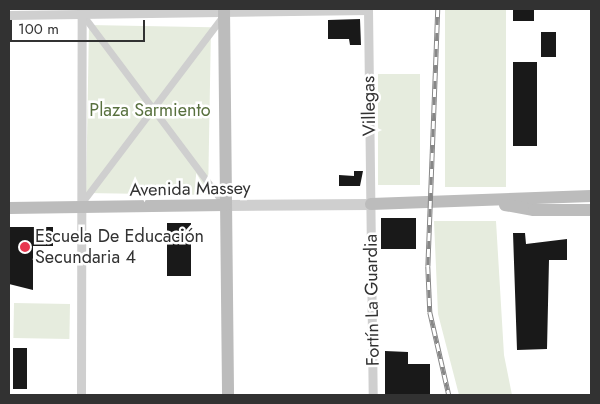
<!DOCTYPE html>
<html>
<head>
<meta charset="utf-8">
<style>
	body { margin:0 }
	#map { position:relative; width:600px; height:404px; overflow:hidden; background:#fff; font-family:Jost,sans-serif }
	div>[style] { position:absolute }
	.green>* { inset:0; background:#e6ecde; transform-origin:0 0 }
	.building>* { inset:0; background:#191919; transform-origin:0 0 }
	.pedestrian>* { height:7px; margin:-3.5px; padding:0 3.5px; transform-origin:3.5px; border-radius:3.5px; background:#cfcfcf }
	.minor>* { height:9px; margin:-4.5px; padding:0 4.5px; transform-origin:4.5px; border-radius:4.5px; background:#cfcfcf }
	.tertiary>* { height:11px; margin:-5.5px; padding:0 5.5px; transform-origin:5.5px; border-radius:5.5px; background:#cfcfcf }
	.secondary>* { height:12px; margin:-6px; padding:0 6px; transform-origin:6px; border-radius:6px; background:#bcbcbc }
	.rail>* { height:4.5px; margin-top:-2.25px; transform-origin:0; background:repeating-linear-gradient(90deg,#fff 0 8px,#878787 0 16px); box-sizing:border-box; border-block:1px solid #878787 }
	.dots>* { width:14px; height:14px; translate:-50% -50%; box-sizing:border-box; border:2px solid #fff; border-radius:50% }
	span { translate:-50% -50%; white-space:nowrap; text-align:center; line-height:1.15; -webkit-text-stroke:5px #fff; paint-order:stroke }
	.street-label { font-size:18px; color:#323232 }
	.park-label { font-size:18px; color:#58703e }
	.poi-label { font-size:18px; color:#323232 }
	.left { translate:0 -50%; text-align:left }
	.frame { position:absolute; inset:0; border:10px solid #323232; pointer-events:none }
	.scale { position:absolute; left:10px; top:20px; width:135px; height:22px; box-sizing:border-box; border:2px solid #323232; border-top:0; padding-left:6px; font-size:15px; line-height:18px; white-space:nowrap; color:#323232; -webkit-text-stroke:4px #fff; paint-order:stroke }
</style>
</head>
<body>
<div id="map">
	<div class="green">
		<div style="left:445px;top:9px;width:61px;height:178px"></div>
		<div style="left:89px;top:25px;width:122px;height:168px;rotate:1deg"></div>
		<div style="left:378px;top:74px;width:42px;height:111px"></div>
		<div style="clip-path:polygon(434px 221px,496px 221px,504px 355px,512px 395px,459px 395px,438px 314px)"></div>
		<div style="left:14px;top:303px;width:56px;height:35px;rotate:1deg"></div>
	</div>
	<div class="building">
		<div style="left:513px;top:9px;width:21px;height:12px"></div>
		<div style="clip-path:polygon(360px 19px,361px 45px,350px 45px,349px 39px,328px 39px,328px 20px)"></div>
		<div style="left:541px;top:32px;width:15px;height:25px"></div>
		<div style="left:513px;top:62px;width:24px;height:84px"></div>
		<div style="clip-path:polygon(354px 171px,363px 171px,360px 186px,339px 186px,339px 175px,354px 176px)"></div>
		<div style="left:416px;top:218px;width:31px;height:35px;rotate:90deg"></div>
		<div style="left:167px;top:223px;width:24px;height:53px"></div>
		<div style="clip-path:polygon(9px 227px,53px 227px,53px 246px,33px 246px,33px 290px,9px 284px)"></div>
		<div style="clip-path:polygon(513px 233px,525px 233px,526px 244px,567px 239px,567px 260px,549px 260px,547px 349px,517px 350px)"></div>
		<div style="left:13px;top:348px;width:14px;height:41px"></div>
		<div style="clip-path:polygon(385px 351px,408px 352px,408px 364px,430px 364px,430px 395px,385px 395px)"></div>
	</div>
	<div class="pedestrian">
		<div style="left:82px;top:14px;width:239px;rotate:53.2deg"></div>
		<div style="left:80px;top:205px;width:237px;rotate:-52.9deg"></div>
	</div>
	<div class="minor">
		<div style="left:368px;top:9px;width:386px;rotate:89.3deg"></div>
		<div style="left:9px;top:15px;width:359px;rotate:-0.8deg"></div>
		<div style="left:81px;top:395px;width:386px;rotate:-89.9deg"></div>
	</div>
	<div class="tertiary">
		<div style="left:225px;top:205px;width:146px;rotate:-0.4deg"></div>
	</div>
	<div class="secondary">
		<div style="left:224px;top:9px;width:385px;rotate:89.4deg"></div>
		<div style="left:371px;top:204px;width:220px;rotate:-2.1deg"></div>
		<div style="left:505px;top:205px;width:29px;rotate:10deg"></div>
		<div style="left:534px;top:210px;width:57px"></div>
		<div style="left:9px;top:208px;width:216px;rotate:-0.8deg"></div>
	</div>
	<div class="rail">
		<div style="left:438px;top:9px;width:257px;rotate:92.2deg"></div>
		<div style="left:428px;top:266px;width:46px;rotate:87.5deg"></div>
		<div style="left:430px;top:312px;width:85px;rotate:77.1deg"></div>
	</div>
	<div class="dots">
		<div style="left:25px;top:247px;background:#e8364e"></div>
	</div>
	<div class="street-label">
		<span style="left:369px;top:106px;rotate:-91deg">Villegas</span>
		<span style="left:190px;top:189px;rotate:-1deg">Avenida Massey</span>
		<span style="left:372px;top:300px;rotate:-91deg">Fortín La Guardia</span>
	</div>
	<div class="park-label">
		<span style="left:150px;top:110px">Plaza Sarmiento</span>
	</div>
	<div class="poi-label">
		<span class="left" style="left:35px;top:247px">Escuela De Educación<br>Secundaria 4</span>
	</div>
	<div class="frame"></div>
	<div class="scale">100 m</div>
</div>
</body>
</html>
